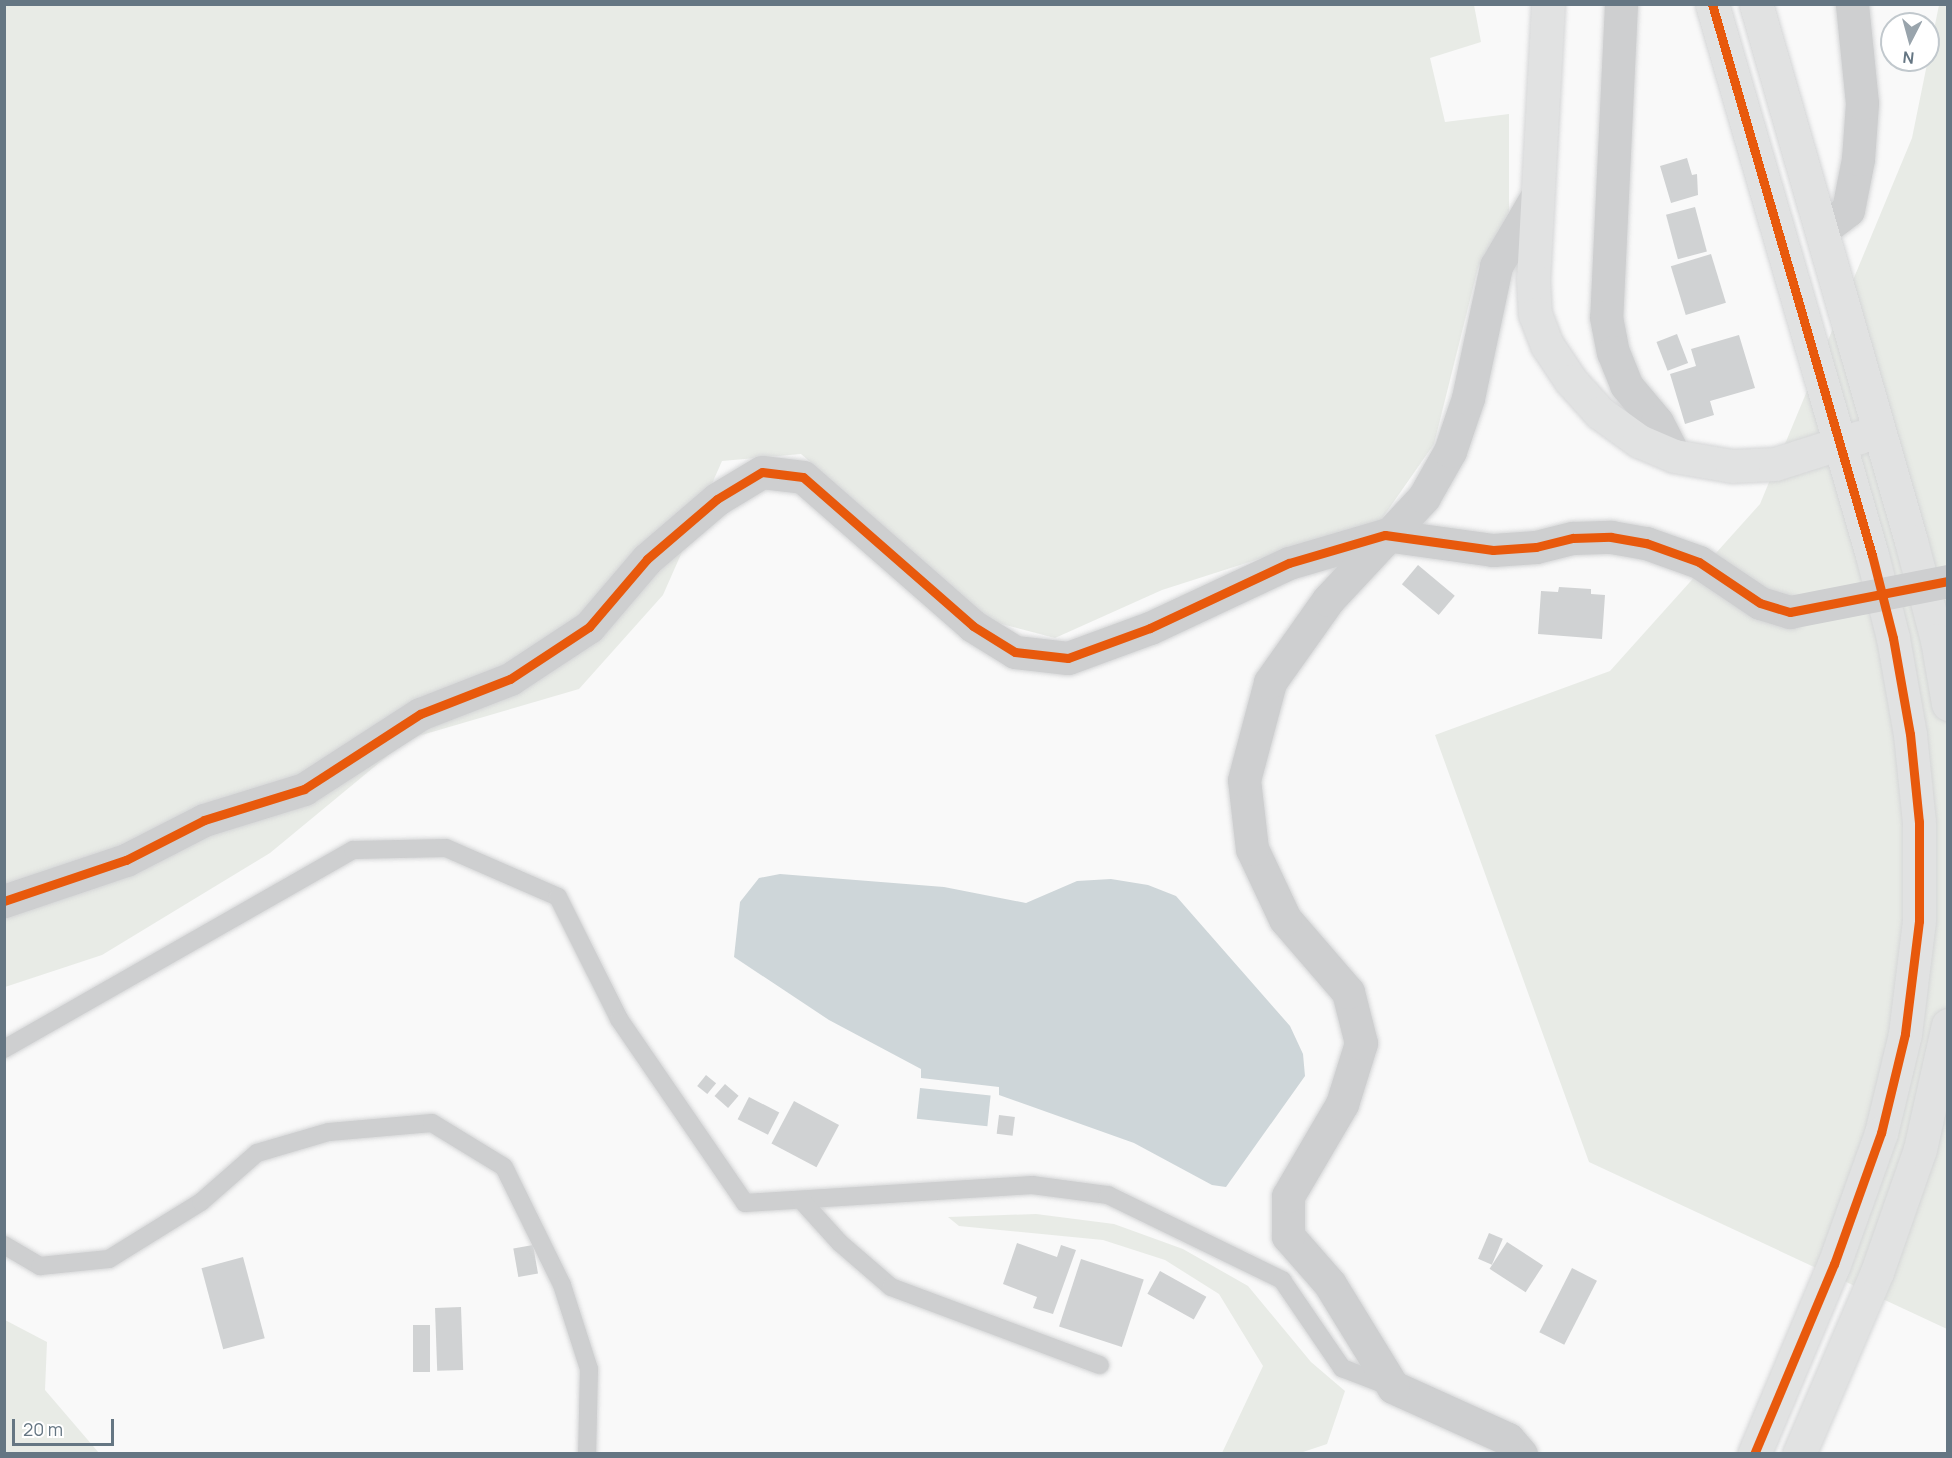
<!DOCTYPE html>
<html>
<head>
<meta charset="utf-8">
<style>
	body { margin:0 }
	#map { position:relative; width:1952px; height:1458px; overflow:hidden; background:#f9f9f9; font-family:Manrope,sans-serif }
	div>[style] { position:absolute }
	.green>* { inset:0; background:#e8ebe6 }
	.water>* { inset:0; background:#ced6d9; transform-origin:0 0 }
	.building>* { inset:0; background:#d0d2d3; transform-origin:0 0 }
	.roads { filter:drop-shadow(0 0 2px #d5d6d7) drop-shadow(0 0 2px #d5d6d7) }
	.lane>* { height:18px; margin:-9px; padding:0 9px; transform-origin:9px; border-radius:9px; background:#cecfd0 }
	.street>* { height:33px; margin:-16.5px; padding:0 16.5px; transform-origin:16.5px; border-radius:16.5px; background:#cecfd0 }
	.secondary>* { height:33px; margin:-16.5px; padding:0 16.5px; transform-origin:16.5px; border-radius:16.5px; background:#e1e2e2 }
	.street-bridge>* { height:33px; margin:-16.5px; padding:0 16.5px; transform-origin:16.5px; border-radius:16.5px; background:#cecfd0 }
	.cycleway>* { height:9px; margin:-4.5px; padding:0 4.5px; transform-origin:4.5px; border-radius:4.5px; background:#e8590c }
	span { translate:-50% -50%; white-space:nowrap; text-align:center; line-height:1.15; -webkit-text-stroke:6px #fff; paint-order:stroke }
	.frame { position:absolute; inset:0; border:6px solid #657683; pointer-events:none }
	.north { position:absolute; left:1880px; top:12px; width:60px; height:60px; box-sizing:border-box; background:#fff; border:2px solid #c1c8cd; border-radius:50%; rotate:186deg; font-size:16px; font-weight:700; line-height:24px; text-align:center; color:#657683 }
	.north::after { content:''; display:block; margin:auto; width:21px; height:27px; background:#99a4ac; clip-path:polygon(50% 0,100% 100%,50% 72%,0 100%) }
	.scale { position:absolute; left:12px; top:1419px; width:102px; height:27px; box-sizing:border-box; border:3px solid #657683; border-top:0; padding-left:8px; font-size:18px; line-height:21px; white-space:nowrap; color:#657683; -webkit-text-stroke:4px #fff; paint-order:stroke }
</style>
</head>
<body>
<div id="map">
	<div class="green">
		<div style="clip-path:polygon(4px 5px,1474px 5px,1481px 42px,1430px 58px,1445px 122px,1509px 114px,1509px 212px,1478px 268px,1434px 444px,1381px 520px,1162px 590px,1055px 638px,994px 622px,801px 454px,722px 461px,663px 595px,579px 689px,408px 739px,270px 853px,102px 955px,5px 987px)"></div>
		<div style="clip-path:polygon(1939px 5px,1947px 5px,1947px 1329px,1589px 1162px,1435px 735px,1610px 671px,1760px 504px,1912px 138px)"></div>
		<div style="clip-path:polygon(1036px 1214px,1114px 1224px,1183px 1249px,1248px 1286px,1311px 1362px,1345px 1391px,1327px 1444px,1300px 1453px,1222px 1453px,1263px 1366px,1219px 1294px,1165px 1260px,1103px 1240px,959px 1226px,948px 1217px)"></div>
		<div style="clip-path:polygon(5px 1320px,47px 1342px,45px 1390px,99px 1453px,5px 1453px)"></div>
	</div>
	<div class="water">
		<div style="clip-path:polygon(780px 874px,944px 887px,1026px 903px,1077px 881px,1111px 879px,1148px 885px,1176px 896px,1290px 1026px,1303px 1054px,1305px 1076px,1226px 1187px,1212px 1185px,1134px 1143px,999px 1095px,999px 1087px,921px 1078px,921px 1069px,829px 1020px,734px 957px,740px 902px,759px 878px)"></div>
		<div style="left:920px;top:1088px;width:71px;height:31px;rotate:6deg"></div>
	</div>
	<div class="building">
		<div style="clip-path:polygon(1687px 158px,1692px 175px,1697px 174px,1698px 195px,1671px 203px,1660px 166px)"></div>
		<div style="left:1695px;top:207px;width:46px;height:30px;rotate:75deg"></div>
		<div style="left:1711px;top:254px;width:51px;height:42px;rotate:73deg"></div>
		<div style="left:1677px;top:334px;width:31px;height:22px;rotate:69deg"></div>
		<div style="clip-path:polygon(1739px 335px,1755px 388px,1710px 401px,1714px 415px,1685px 424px,1670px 374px,1696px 366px,1691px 349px)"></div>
		<div style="left:1418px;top:565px;width:48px;height:25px;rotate:40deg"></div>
		<div style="clip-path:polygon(1559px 587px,1591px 589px,1591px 594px,1605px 595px,1602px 639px,1538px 634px,1541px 591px,1558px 592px)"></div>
		<div style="left:706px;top:1075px;width:13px;height:14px;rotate:39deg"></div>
		<div style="left:725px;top:1084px;width:18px;height:16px;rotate:41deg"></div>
		<div style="left:749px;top:1097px;width:34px;height:25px;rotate:27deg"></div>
		<div style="left:794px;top:1101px;width:51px;height:48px;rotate:28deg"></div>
		<div style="left:999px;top:1115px;width:16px;height:19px;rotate:7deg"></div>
		<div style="left:1489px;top:1233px;width:15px;height:28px;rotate:23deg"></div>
		<div style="left:1507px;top:1242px;width:43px;height:32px;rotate:33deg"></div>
		<div style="clip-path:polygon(1017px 1243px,1057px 1257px,1061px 1245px,1076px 1250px,1053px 1314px,1033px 1308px,1037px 1297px,1003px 1284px)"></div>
		<div style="left:533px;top:1245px;width:29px;height:20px;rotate:80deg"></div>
		<div style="left:243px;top:1257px;width:84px;height:43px;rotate:75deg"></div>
		<div style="left:1081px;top:1259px;width:66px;height:71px;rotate:18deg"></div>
		<div style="left:1572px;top:1268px;width:28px;height:72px;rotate:27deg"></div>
		<div style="left:1160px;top:1271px;width:53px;height:26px;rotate:29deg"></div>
		<div style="left:461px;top:1307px;width:63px;height:26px;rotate:88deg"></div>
		<div style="left:413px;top:1325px;width:17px;height:47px"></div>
	</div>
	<div class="roads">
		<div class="lane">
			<div style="left:4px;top:1049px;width:402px;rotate:-29.7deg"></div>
			<div style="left:353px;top:850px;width:93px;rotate:-1.2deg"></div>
			<div style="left:446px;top:848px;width:122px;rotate:23.6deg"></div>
			<div style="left:558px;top:897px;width:136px;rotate:63.4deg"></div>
			<div style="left:619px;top:1019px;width:223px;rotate:55.6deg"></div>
			<div style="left:745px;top:1203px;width:288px;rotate:-3.6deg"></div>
			<div style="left:1032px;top:1185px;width:77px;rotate:7.5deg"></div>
			<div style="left:1108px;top:1195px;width:194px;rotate:26deg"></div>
			<div style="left:1282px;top:1280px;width:107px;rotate:55.7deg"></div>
			<div style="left:1342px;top:1368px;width:53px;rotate:21.2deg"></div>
			<div style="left:801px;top:1200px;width:58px;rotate:47.8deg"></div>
			<div style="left:840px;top:1243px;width:67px;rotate:40.8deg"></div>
			<div style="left:891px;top:1287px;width:223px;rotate:20.5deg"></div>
			<div style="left:4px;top:1245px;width:42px;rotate:30.3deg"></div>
			<div style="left:40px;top:1266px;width:69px;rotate:-5.8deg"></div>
			<div style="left:109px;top:1259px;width:108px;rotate:-31.8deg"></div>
			<div style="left:201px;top:1202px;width:74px;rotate:-41.2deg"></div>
			<div style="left:257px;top:1153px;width:75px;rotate:-16.3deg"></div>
			<div style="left:329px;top:1132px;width:103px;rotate:-5deg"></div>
			<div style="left:432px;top:1123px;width:84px;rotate:31.4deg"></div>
			<div style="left:504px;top:1167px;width:131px;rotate:63.8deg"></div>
			<div style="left:562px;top:1285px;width:88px;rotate:72.2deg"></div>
			<div style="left:589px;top:1369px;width:85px;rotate:91.3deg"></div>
		</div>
		<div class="street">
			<div style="left:1621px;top:4px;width:313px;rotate:92.7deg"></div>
			<div style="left:1606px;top:317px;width:36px;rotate:79deg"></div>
			<div style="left:1613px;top:352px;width:35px;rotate:68deg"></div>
			<div style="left:1626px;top:385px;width:48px;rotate:50deg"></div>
			<div style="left:1657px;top:422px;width:38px;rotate:63deg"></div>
			<div style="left:1823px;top:229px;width:31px;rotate:-37deg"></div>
			<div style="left:1848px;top:210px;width:52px;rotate:-78.9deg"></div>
			<div style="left:1858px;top:159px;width:56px;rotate:-85.9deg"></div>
			<div style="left:1862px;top:103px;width:100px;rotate:-95.8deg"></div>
			<div style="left:4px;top:901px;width:129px;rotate:-18.6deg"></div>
			<div style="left:126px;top:860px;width:88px;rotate:-27.1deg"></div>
			<div style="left:204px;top:820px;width:105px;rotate:-17.2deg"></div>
			<div style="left:304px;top:789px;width:138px;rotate:-32.9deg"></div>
			<div style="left:420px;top:714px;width:97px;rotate:-21.3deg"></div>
			<div style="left:510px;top:679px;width:95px;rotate:-33.4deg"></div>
			<div style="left:589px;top:627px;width:89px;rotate:-49.5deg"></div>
			<div style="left:647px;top:559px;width:92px;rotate:-40.6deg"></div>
			<div style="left:717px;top:499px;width:52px;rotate:-31deg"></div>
			<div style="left:762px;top:472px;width:41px;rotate:7deg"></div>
			<div style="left:803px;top:477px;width:226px;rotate:41.2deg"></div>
			<div style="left:973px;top:626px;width:49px;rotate:31.8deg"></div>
			<div style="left:1015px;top:652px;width:53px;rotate:6.5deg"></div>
			<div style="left:1068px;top:658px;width:87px;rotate:-20.1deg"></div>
			<div style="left:1150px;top:628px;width:153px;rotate:-25.1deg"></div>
			<div style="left:1289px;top:563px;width:100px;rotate:-16.3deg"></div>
			<div style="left:1385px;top:535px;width:109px;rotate:7.9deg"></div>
			<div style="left:1493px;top:550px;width:43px;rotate:-4deg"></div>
			<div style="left:1536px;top:547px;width:38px;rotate:-14deg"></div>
			<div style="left:1573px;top:538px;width:38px;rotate:-2deg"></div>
			<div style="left:1611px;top:537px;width:36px;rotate:10deg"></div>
			<div style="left:1646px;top:543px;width:56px;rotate:19.7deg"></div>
			<div style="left:1699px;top:562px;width:73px;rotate:33.9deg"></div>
			<div style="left:1760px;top:603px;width:31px;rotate:17deg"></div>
			<div style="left:1521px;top:1454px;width:20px;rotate:-131deg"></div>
			<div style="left:1508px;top:1439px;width:126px;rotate:-155.7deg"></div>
			<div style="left:1393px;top:1387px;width:121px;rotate:-121.5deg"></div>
			<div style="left:1330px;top:1284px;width:64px;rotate:-131.2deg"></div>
			<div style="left:1288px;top:1236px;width:40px;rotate:-90deg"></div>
			<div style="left:1288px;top:1196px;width:107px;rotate:-59.6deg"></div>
			<div style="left:1342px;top:1104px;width:64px;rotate:-72.7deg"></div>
			<div style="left:1361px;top:1043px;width:53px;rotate:-104.3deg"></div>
			<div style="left:1348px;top:992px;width:96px;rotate:-130.8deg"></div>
			<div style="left:1285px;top:919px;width:77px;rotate:-115.2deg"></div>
			<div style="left:1252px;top:849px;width:69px;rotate:-96.6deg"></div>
			<div style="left:1244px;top:780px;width:101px;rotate:-75.1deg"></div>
			<div style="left:1270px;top:682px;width:100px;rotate:-54.7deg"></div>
			<div style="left:1328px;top:600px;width:141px;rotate:-47deg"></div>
			<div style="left:1424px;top:497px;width:53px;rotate:-60.5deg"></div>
			<div style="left:1450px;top:451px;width:56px;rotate:-71.2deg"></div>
			<div style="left:1468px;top:398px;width:135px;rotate:-78deg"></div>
			<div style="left:1496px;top:266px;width:81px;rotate:-59.6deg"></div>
		</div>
		<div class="secondary">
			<div style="left:1548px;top:4px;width:275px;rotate:93.1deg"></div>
			<div style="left:1533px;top:279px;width:35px;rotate:87deg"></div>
			<div style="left:1535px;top:314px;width:33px;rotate:69deg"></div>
			<div style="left:1547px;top:345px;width:43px;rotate:56.3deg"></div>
			<div style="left:1571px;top:381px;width:43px;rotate:47.8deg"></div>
			<div style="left:1600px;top:413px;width:48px;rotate:35.7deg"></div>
			<div style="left:1639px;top:441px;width:38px;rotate:23deg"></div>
			<div style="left:1674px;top:456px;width:59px;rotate:9.8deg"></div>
			<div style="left:1732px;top:466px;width:43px;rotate:-2.7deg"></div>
			<div style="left:1775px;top:464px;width:89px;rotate:-17.6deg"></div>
			<div style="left:1712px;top:4px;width:574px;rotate:73.81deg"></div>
			<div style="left:1872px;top:555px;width:86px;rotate:75.8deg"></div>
			<div style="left:1893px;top:638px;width:97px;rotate:80deg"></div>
			<div style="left:1910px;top:734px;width:88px;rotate:84.2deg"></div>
			<div style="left:1919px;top:822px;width:99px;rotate:90deg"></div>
			<div style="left:1919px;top:921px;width:114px;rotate:97.1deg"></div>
			<div style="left:1905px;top:1034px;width:102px;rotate:103.6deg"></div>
			<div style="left:1881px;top:1133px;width:139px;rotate:109.7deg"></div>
			<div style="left:1834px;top:1264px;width:206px;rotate:112.8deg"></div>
			<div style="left:1756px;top:4px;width:559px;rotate:73.9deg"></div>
			<div style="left:1911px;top:541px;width:102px;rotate:75.3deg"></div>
			<div style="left:1937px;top:640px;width:65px;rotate:80.2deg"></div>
			<div style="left:1799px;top:1454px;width:198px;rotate:-66.8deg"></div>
			<div style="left:1877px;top:1272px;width:130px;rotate:-70.7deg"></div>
			<div style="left:1920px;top:1149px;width:127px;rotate:-77.3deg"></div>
		</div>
	</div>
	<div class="street-bridge">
		<div style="left:1790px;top:612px;width:161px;rotate:-11.1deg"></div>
	</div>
	<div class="cycleway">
		<div style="left:1712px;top:4px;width:574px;rotate:73.81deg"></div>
		<div style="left:1872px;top:555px;width:86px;rotate:75.8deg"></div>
		<div style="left:1893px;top:638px;width:97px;rotate:80deg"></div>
		<div style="left:1910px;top:734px;width:88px;rotate:84.2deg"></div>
		<div style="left:1919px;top:822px;width:99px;rotate:90deg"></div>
		<div style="left:1919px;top:921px;width:114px;rotate:97.1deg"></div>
		<div style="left:1905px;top:1034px;width:102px;rotate:103.6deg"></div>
		<div style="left:1881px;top:1133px;width:139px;rotate:109.7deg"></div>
		<div style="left:1834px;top:1264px;width:206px;rotate:112.8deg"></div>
		<div style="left:4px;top:901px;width:129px;rotate:-18.6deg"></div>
		<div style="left:126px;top:860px;width:88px;rotate:-27.1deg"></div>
		<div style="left:204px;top:820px;width:105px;rotate:-17.2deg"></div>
		<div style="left:304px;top:789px;width:138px;rotate:-32.9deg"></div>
		<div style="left:420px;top:714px;width:97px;rotate:-21.3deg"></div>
		<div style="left:510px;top:679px;width:95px;rotate:-33.4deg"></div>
		<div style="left:589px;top:627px;width:89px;rotate:-49.5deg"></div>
		<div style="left:647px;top:559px;width:92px;rotate:-40.6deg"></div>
		<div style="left:717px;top:499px;width:52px;rotate:-31deg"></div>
		<div style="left:762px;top:472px;width:41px;rotate:7deg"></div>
		<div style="left:803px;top:477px;width:226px;rotate:41.2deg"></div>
		<div style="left:973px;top:626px;width:49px;rotate:31.8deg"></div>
		<div style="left:1015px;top:652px;width:53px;rotate:6.5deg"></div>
		<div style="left:1068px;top:658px;width:87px;rotate:-20.1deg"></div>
		<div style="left:1150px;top:628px;width:153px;rotate:-25.1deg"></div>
		<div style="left:1289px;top:563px;width:100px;rotate:-16.3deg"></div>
		<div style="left:1385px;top:535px;width:109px;rotate:7.9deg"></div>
		<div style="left:1493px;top:550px;width:43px;rotate:-4deg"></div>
		<div style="left:1536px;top:547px;width:38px;rotate:-14deg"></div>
		<div style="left:1573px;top:538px;width:38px;rotate:-2deg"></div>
		<div style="left:1611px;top:537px;width:36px;rotate:10deg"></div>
		<div style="left:1646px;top:543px;width:56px;rotate:19.7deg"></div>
		<div style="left:1699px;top:562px;width:73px;rotate:33.9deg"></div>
		<div style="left:1760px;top:603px;width:31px;rotate:17deg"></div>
		<div style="left:1790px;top:612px;width:161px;rotate:-11.1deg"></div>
	</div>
	<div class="frame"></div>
	<div class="north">N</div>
	<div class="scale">20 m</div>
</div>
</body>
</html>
